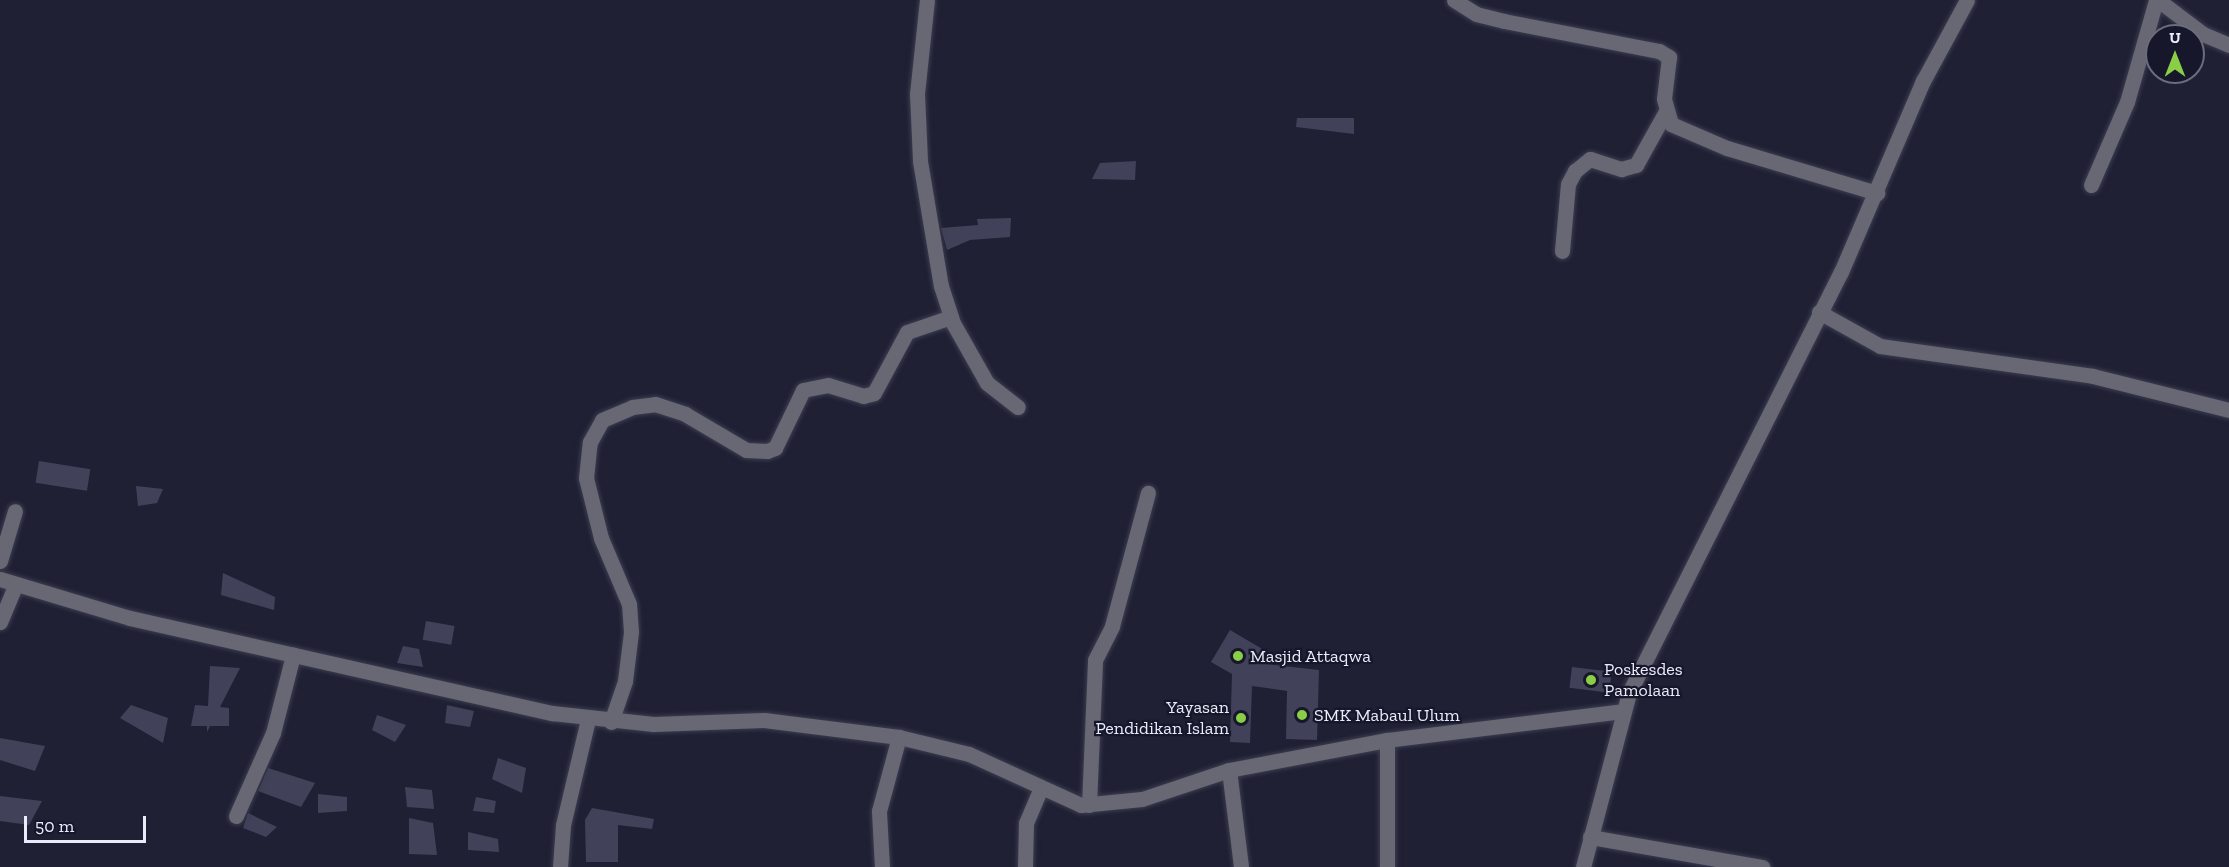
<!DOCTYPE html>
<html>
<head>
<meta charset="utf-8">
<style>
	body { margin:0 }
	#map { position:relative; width:2229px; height:867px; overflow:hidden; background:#1f2034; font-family:"Zilla Slab",serif }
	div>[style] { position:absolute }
	.building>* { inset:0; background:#414259; transform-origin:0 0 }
	.roads { filter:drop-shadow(0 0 2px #3c3d50) drop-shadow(0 0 2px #3c3d50) }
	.minor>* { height:15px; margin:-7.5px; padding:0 7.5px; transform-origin:7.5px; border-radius:7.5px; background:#676873 }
	.dots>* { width:16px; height:16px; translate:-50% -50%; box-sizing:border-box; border:3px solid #16172a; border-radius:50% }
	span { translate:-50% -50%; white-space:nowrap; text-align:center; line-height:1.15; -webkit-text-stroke:4.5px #16172a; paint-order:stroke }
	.poi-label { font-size:18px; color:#ebecfa }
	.left { translate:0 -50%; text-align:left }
	.right { translate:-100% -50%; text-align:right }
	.north { position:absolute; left:2145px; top:24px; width:60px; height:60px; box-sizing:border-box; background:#16172a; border:2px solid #6b6c7d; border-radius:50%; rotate:0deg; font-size:16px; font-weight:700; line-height:24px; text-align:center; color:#ebecfa }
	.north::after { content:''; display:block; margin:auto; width:21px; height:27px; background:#8ace47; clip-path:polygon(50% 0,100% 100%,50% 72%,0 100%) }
	.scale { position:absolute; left:24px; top:816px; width:122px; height:27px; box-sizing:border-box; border:3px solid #ebecfa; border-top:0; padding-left:8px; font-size:18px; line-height:21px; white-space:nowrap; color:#ebecfa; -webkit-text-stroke:4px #16172a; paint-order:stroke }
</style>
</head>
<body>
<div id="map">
	<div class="building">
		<div style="clip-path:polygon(1297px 118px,1354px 118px,1354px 134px,1296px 127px)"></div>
		<div style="clip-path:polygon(1136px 161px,1135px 180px,1092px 179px,1100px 163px)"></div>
		<div style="clip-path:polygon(1011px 218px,1010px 237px,970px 240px,947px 250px,941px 228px,978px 225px,977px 219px)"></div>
		<div style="left:39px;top:461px;width:52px;height:22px;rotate:9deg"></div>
		<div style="clip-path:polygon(136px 486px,163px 489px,157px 503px,138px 506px)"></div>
		<div style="clip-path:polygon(223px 573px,275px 597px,274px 610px,221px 595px)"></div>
		<div style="left:426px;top:621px;width:29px;height:19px;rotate:10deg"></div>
		<div style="clip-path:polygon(1230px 630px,1264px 650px,1256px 663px,1319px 670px,1317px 740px,1286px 739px,1287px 691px,1252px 686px,1250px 743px,1230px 742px,1232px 674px,1211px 662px)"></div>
		<div style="clip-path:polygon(403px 646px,419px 649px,423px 667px,397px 663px)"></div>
		<div style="clip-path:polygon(210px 666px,240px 668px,220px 707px,229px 708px,229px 726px,210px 726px,207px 732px,207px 726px,191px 726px,195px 705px,208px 706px)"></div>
		<div style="left:1572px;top:667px;width:40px;height:21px;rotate:7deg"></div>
		<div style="clip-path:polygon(131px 705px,168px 718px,163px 743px,120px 718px)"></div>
		<div style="clip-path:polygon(447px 705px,474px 711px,470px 727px,445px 723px)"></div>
		<div style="clip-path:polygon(377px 715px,406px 725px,395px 742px,372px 730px)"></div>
		<div style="clip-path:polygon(0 738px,45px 746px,35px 771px,0 760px)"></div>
		<div style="clip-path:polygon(498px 758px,526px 768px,522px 793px,492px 779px)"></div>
		<div style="clip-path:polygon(268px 768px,315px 783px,301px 807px,258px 791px)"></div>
		<div style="clip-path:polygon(405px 787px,432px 790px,434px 809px,407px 807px)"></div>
		<div style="clip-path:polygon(318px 794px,347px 797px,347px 811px,318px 813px)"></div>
		<div style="clip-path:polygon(0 796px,42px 801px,29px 825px,0 821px)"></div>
		<div style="clip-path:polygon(476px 797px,496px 801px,494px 813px,473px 811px)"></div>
		<div style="clip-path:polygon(592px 808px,654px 819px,652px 829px,618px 825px,618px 862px,586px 862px,585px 820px)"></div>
		<div style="clip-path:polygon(248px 813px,277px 827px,266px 837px,243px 828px)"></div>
		<div style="clip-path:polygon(409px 818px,433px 823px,437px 855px,409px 854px)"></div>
		<div style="clip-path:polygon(468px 832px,498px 839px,499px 852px,468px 850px)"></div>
	</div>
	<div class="roads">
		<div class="minor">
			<div style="left:927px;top:0;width:95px;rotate:96.1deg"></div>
			<div style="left:917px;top:94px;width:67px;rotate:87.4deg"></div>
			<div style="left:920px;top:161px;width:127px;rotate:80.5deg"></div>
			<div style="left:941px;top:286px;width:39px;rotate:72deg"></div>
			<div style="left:953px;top:323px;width:69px;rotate:60.5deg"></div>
			<div style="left:987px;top:383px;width:39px;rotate:38deg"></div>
			<div style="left:1454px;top:0;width:26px;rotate:32deg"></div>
			<div style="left:1476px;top:14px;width:29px;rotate:14deg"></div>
			<div style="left:1504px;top:21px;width:158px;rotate:11deg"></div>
			<div style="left:1659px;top:51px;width:12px;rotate:31deg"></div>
			<div style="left:1669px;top:57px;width:42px;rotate:96.8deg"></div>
			<div style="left:1664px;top:99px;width:26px;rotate:74deg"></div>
			<div style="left:1671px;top:124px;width:61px;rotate:23.2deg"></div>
			<div style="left:1727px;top:148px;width:157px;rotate:16.7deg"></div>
			<div style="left:2158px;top:0;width:56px;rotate:37.1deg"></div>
			<div style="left:2203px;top:34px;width:28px;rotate:23deg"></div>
			<div style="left:2091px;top:185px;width:90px;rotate:-66.6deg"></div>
			<div style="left:2127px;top:102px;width:106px;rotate:-74.1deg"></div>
			<div style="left:1562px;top:251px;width:67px;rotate:-84.9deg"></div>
			<div style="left:1568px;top:184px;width:15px;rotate:-62deg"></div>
			<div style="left:1575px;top:171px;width:19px;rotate:-39deg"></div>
			<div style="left:1590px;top:159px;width:33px;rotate:18deg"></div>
			<div style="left:1621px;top:169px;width:16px;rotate:-15deg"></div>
			<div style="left:1636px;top:165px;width:62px;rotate:-60.9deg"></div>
			<div style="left:1819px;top:312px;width:70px;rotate:29.1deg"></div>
			<div style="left:1880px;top:346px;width:215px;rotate:8deg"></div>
			<div style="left:2093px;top:376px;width:140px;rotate:14deg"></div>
			<div style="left:0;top:561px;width:52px;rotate:-73.3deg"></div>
			<div style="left:0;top:579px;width:136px;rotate:16.7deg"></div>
			<div style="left:130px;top:618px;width:433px;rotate:12.7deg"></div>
			<div style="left:552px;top:713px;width:102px;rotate:6.2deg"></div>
			<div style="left:653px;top:724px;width:111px;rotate:-2.1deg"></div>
			<div style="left:764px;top:720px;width:136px;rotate:7.2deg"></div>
			<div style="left:899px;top:737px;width:72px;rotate:13.7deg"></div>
			<div style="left:969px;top:754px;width:123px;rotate:24.5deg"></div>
			<div style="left:1081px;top:805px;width:61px;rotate:-5.6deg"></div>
			<div style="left:1142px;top:799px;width:92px;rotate:-18.4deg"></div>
			<div style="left:1229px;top:770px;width:161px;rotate:-10.8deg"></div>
			<div style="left:1387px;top:740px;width:238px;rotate:-7deg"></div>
			<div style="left:0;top:622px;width:41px;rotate:-67.2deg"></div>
			<div style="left:611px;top:722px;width:43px;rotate:-71.1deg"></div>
			<div style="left:625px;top:681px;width:49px;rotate:-83deg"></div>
			<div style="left:631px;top:632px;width:28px;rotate:-94deg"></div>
			<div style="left:629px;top:604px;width:72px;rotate:-113deg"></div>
			<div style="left:601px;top:538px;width:62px;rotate:-104deg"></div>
			<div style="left:586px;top:478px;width:36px;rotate:-84deg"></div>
			<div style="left:590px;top:442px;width:25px;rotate:-61deg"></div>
			<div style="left:602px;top:420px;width:33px;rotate:-23deg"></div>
			<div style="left:632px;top:407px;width:23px;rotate:-7deg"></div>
			<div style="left:655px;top:404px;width:32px;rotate:18deg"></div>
			<div style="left:685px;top:414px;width:71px;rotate:30.5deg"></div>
			<div style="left:746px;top:450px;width:21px;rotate:3deg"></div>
			<div style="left:767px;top:451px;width:9px;rotate:-21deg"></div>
			<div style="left:775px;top:448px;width:64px;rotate:-64.2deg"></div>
			<div style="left:803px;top:390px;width:25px;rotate:-11deg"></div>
			<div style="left:828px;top:385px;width:37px;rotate:17deg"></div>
			<div style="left:863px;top:396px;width:11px;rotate:-15deg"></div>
			<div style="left:874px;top:393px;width:69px;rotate:-61.6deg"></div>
			<div style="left:907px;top:332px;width:46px;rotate:-18.8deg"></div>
			<div style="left:1387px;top:740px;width:127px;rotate:90deg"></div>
			<div style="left:1229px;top:770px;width:98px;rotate:82.9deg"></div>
			<div style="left:1089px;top:805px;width:145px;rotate:-87.6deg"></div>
			<div style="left:1095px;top:660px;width:38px;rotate:-63deg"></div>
			<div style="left:1112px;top:626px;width:138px;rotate:-74.9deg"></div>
			<div style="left:236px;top:816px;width:91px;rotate:-66deg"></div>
			<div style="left:273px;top:733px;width:81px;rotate:-75.6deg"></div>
			<div style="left:1590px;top:837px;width:175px;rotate:9.9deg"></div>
			<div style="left:560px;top:867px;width:42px;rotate:-85.9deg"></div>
			<div style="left:563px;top:825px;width:109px;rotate:-76.7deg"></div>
			<div style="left:882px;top:867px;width:56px;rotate:-93.1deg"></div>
			<div style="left:879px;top:811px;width:77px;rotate:-74.9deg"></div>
			<div style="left:1025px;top:867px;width:44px;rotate:-88.7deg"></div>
			<div style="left:1026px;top:823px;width:36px;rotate:-67deg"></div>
			<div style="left:1583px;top:867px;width:180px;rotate:-75.2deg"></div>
			<div style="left:1629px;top:693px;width:471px;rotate:-63.3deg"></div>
			<div style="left:1841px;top:272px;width:208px;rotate:-66.8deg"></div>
			<div style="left:1923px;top:81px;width:92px;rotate:-61.5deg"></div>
		</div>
	</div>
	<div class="dots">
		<div style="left:1238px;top:656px;background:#8ace47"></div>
		<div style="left:1591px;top:680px;background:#8ace47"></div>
		<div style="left:1302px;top:715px;background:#8ace47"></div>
		<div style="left:1241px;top:718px;background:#8ace47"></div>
	</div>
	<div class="poi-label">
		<span class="left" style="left:1250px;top:656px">Masjid Attaqwa</span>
		<span class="left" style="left:1604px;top:680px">Poskesdes<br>Pamolaan</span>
		<span class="right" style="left:1229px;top:718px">Yayasan<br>Pendidikan Islam</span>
		<span class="left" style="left:1314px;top:715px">SMK Mabaul Ulum</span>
	</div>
	<div class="north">U</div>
	<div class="scale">50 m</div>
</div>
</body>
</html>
